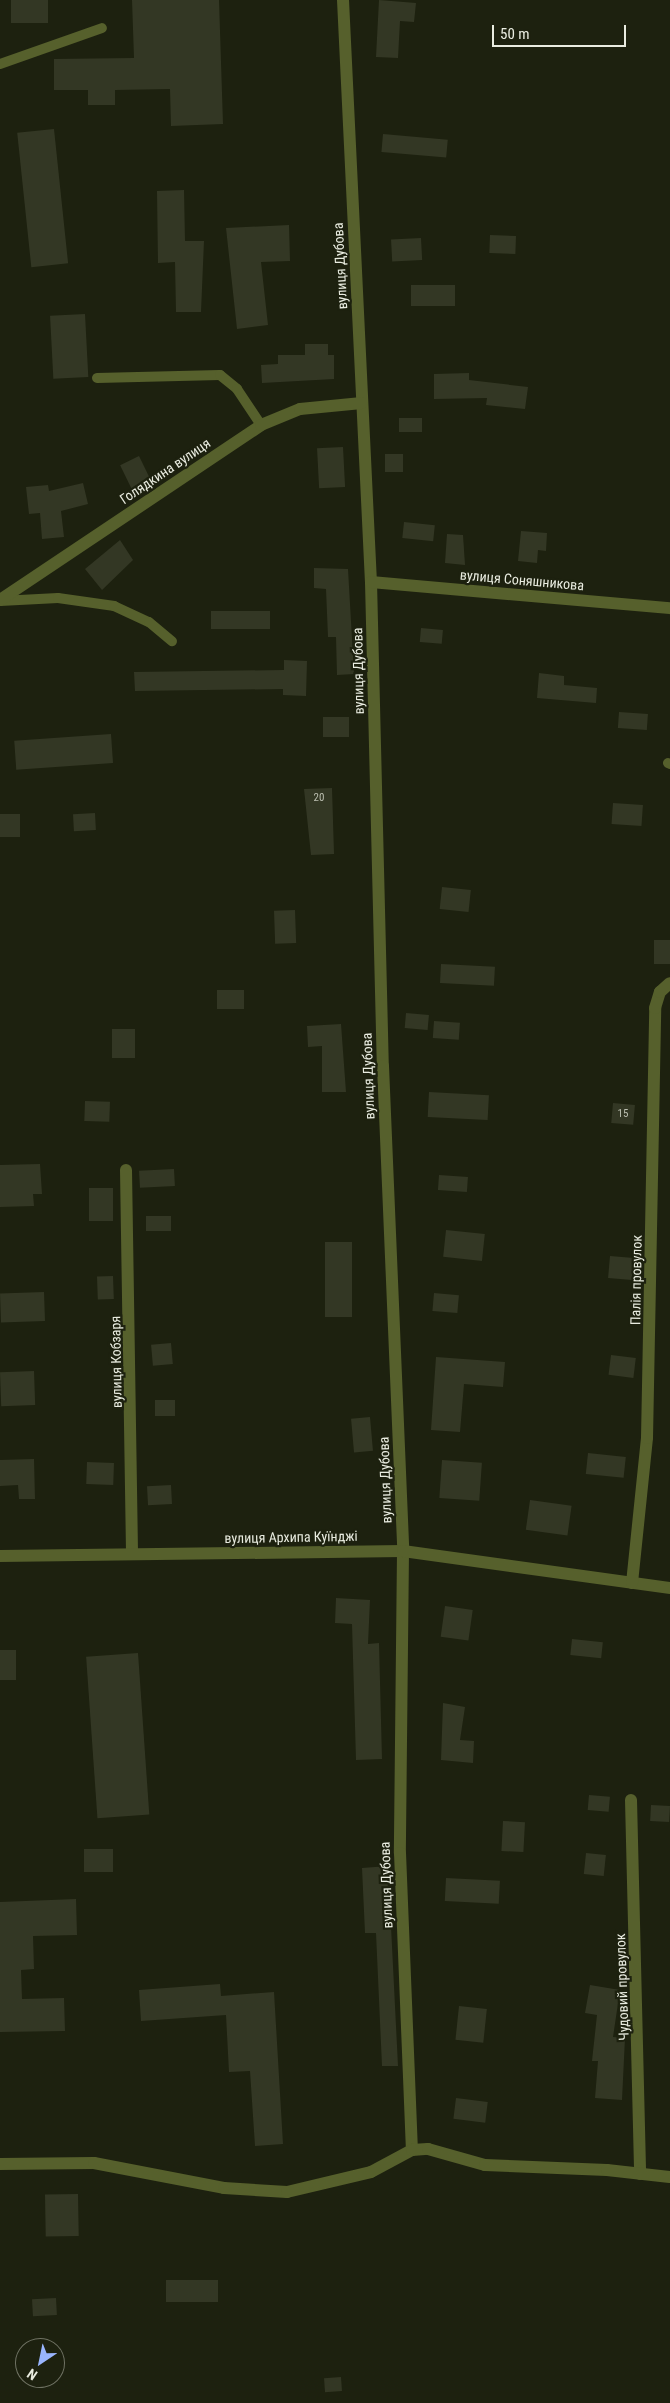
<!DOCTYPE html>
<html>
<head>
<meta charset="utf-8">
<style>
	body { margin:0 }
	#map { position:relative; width:670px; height:2403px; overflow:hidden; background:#1d210f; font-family:"Roboto Condensed",sans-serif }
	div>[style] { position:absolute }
	.building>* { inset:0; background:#333724; transform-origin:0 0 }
	.service>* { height:10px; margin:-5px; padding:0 5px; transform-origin:5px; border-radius:5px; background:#56602c }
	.minor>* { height:12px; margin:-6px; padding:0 6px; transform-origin:6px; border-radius:6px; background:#56602c }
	span { translate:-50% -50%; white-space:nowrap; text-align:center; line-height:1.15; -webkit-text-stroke:4.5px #1d210f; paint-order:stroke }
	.number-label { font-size:11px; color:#bcbfb1 }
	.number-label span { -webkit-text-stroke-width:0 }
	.street-label { font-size:14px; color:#e9ece0 }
	.north { position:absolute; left:15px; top:2338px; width:50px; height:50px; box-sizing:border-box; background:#1d210f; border:1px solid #6f7263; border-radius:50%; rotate:214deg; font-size:14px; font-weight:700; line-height:20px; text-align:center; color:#e9ece0 }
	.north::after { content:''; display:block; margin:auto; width:18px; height:22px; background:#99b5fd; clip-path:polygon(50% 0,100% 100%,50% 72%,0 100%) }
	.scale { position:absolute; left:492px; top:25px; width:134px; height:22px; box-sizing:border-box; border:2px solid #e9ece0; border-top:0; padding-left:6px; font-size:15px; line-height:18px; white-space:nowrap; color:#e9ece0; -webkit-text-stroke:4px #1d210f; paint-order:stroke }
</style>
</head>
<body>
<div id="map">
	<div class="building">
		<div style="left:11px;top:0;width:37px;height:23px"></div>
		<div style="clip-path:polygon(132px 0,219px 0,223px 124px,171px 126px,170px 89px,115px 90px,115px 105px,88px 105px,88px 90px,54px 90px,54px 59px,134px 58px)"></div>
		<div style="clip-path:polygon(379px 0,416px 3px,414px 22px,400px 21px,398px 58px,376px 57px)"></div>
		<div style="left:54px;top:129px;width:135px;height:37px;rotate:84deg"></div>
		<div style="left:383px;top:134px;width:65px;height:18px;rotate:5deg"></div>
		<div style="clip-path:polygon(184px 190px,185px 241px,204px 241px,201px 312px,176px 312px,175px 262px,158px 263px,157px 191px)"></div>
		<div style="clip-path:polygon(289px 225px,290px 261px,261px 262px,268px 325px,237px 329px,226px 228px)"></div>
		<div style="left:490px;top:235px;width:26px;height:18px;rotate:2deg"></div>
		<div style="left:421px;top:238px;width:22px;height:30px;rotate:87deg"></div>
		<div style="left:455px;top:285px;width:21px;height:44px;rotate:90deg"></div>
		<div style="left:85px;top:314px;width:63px;height:35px;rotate:87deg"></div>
		<div style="clip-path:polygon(305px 344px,328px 344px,328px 355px,334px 355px,334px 379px,262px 383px,261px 365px,278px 364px,278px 355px,305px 355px)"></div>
		<div style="clip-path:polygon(469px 373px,469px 380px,528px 387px,525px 409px,486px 405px,487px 398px,434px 399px,434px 374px)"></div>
		<div style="left:422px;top:418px;width:14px;height:23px;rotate:90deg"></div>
		<div style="left:343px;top:447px;width:40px;height:26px;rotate:87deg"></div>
		<div style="left:385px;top:454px;width:18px;height:18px"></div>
		<div style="left:139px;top:456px;width:30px;height:21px;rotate:64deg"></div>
		<div style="clip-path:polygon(83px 483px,88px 504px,61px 511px,64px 537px,42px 539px,40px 513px,29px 514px,26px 487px,48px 485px,49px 491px)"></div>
		<div style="left:404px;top:522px;width:31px;height:16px;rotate:6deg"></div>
		<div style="clip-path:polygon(521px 531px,547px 533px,546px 551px,538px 550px,537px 563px,518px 561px)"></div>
		<div style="clip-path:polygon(447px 534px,463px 535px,465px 565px,445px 563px)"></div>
		<div style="clip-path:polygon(120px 540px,133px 560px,102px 590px,85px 569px)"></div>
		<div style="clip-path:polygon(314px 568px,348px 569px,354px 674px,337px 675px,336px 637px,328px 637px,326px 589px,314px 588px)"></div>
		<div style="left:211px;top:611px;width:59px;height:18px"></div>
		<div style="left:421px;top:628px;width:22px;height:14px;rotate:5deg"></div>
		<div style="clip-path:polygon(284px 660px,307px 661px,306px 696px,283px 695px,283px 689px,135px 691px,134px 672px,284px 670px)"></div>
		<div style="clip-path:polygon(539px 673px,564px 676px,564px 685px,597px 688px,596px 703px,537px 698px)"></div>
		<div style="left:619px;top:712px;width:29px;height:16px;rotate:4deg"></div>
		<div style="left:323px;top:717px;width:26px;height:20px"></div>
		<div style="left:111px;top:734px;width:29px;height:97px;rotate:86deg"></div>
		<div style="clip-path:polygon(332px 788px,334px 854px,311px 855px,304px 789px)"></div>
		<div style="left:613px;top:803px;width:30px;height:21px;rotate:4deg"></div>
		<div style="left:95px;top:813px;width:17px;height:22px;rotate:87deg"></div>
		<div style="left:0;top:814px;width:20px;height:23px"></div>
		<div style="left:442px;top:887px;width:29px;height:22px;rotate:6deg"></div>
		<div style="left:295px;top:910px;width:33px;height:21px;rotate:88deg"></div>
		<div style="left:654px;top:940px;width:16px;height:24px"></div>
		<div style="left:441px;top:964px;width:54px;height:19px;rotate:3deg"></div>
		<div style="left:217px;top:990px;width:27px;height:19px"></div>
		<div style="left:406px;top:1013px;width:23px;height:15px;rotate:5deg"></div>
		<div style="left:434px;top:1021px;width:26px;height:17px;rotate:4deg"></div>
		<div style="clip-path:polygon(341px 1024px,346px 1092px,322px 1092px,322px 1046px,308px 1047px,307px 1026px)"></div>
		<div style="left:135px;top:1029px;width:29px;height:23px;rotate:90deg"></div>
		<div style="left:429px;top:1092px;width:60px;height:25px;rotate:3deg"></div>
		<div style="left:85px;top:1101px;width:25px;height:20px;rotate:2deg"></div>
		<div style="left:613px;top:1103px;width:22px;height:20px;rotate:5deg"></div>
		<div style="clip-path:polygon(40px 1164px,42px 1194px,33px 1194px,34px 1206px,0 1207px,0 1165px)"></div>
		<div style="left:174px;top:1169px;width:17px;height:35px;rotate:87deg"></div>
		<div style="left:439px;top:1175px;width:29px;height:15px;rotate:4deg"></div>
		<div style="left:89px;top:1188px;width:24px;height:33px"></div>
		<div style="left:171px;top:1216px;width:15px;height:25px;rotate:90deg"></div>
		<div style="left:446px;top:1230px;width:39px;height:27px;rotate:6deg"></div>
		<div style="left:325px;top:1242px;width:27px;height:75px"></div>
		<div style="left:610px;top:1256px;width:24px;height:22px;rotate:5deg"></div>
		<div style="left:113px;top:1276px;width:23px;height:16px;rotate:88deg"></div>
		<div style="left:44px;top:1292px;width:29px;height:44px;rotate:88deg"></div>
		<div style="left:434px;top:1293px;width:25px;height:18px;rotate:5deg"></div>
		<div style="left:171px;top:1343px;width:21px;height:20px;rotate:85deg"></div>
		<div style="left:611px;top:1355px;width:25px;height:20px;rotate:7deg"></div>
		<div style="clip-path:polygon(436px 1357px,505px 1362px,503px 1387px,464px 1384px,460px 1432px,431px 1430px)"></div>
		<div style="left:34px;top:1371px;width:34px;height:34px;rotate:88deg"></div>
		<div style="left:155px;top:1400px;width:20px;height:16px"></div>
		<div style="left:370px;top:1417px;width:34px;height:19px;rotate:85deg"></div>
		<div style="left:588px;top:1453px;width:38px;height:21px;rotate:6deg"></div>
		<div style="clip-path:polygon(34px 1459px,35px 1499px,19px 1499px,18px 1485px,0 1486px,0 1460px)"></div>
		<div style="left:442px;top:1460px;width:40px;height:38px;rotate:4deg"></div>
		<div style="left:87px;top:1462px;width:27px;height:22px;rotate:2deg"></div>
		<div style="left:171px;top:1485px;width:19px;height:24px;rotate:87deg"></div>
		<div style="left:530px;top:1500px;width:42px;height:30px;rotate:8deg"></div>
		<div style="clip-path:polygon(336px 1598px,370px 1600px,368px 1644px,379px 1643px,382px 1759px,356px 1760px,352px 1624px,335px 1623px)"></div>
		<div style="left:445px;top:1606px;width:28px;height:31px;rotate:8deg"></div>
		<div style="left:572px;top:1639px;width:31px;height:16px;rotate:6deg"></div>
		<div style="left:0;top:1650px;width:16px;height:30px"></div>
		<div style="left:138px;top:1653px;width:162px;height:52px;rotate:86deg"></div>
		<div style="clip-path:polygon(443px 1703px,465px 1707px,460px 1740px,474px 1741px,473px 1763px,441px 1760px)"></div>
		<div style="left:589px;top:1795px;width:21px;height:15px;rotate:5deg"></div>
		<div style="left:651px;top:1805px;width:19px;height:16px;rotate:3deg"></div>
		<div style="left:503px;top:1821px;width:22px;height:30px;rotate:3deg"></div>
		<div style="left:84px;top:1849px;width:29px;height:23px"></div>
		<div style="left:586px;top:1853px;width:20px;height:21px;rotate:6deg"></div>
		<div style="clip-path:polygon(388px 1866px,398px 2066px,382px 2066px,376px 1933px,365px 1933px,362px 1868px)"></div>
		<div style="left:446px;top:1878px;width:54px;height:23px;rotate:3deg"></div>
		<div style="clip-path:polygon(76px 1899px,77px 1935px,33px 1936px,34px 1969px,21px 1970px,22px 1999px,64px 1998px,65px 2031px,0 2032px,0 1902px)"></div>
		<div style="clip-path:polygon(220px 1984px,221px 1996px,274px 1992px,283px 2144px,255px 2146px,250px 2071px,229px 2072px,226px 2015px,141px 2021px,139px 1990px)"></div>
		<div style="clip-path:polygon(590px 1985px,620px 1990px,613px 2037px,625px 2038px,622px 2100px,595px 2098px,598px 2061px,592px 2061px,597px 2015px,585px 2013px)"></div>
		<div style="left:459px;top:2006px;width:28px;height:34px;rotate:6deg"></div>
		<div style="left:456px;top:2098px;width:32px;height:21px;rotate:7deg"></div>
		<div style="left:78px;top:2194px;width:42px;height:33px;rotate:89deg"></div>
		<div style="left:166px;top:2280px;width:52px;height:22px"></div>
		<div style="left:56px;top:2298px;width:17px;height:24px;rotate:87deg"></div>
		<div style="left:341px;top:2377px;width:14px;height:17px;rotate:86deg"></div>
	</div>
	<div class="service">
		<div style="left:0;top:64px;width:108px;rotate:-19.4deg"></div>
		<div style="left:97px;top:378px;width:123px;rotate:-1.4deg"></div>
		<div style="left:220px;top:375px;width:22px;rotate:39deg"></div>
		<div style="left:237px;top:389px;width:43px;rotate:56.3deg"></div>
		<div style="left:0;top:601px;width:58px;rotate:-3deg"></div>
		<div style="left:58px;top:598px;width:57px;rotate:8.1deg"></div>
		<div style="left:114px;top:606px;width:38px;rotate:25deg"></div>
		<div style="left:149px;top:622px;width:30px;rotate:40deg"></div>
		<div style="left:668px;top:763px;width:2px;rotate:27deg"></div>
	</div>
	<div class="minor">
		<div style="left:343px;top:0;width:583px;rotate:87.25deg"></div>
		<div style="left:371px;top:582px;width:484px;rotate:88.6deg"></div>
		<div style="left:383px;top:1066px;width:485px;rotate:87.6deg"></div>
		<div style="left:403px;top:1551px;width:302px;rotate:90.6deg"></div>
		<div style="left:400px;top:1853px;width:297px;rotate:87.7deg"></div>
		<div style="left:371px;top:582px;width:300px;rotate:5deg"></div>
		<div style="left:0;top:600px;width:314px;rotate:-33.8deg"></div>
		<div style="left:261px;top:425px;width:42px;rotate:-22.3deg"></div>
		<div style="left:300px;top:409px;width:62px;rotate:-5.5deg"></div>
		<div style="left:126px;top:1170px;width:384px;rotate:89.1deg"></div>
		<div style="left:0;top:1556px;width:403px;rotate:-0.7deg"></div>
		<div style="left:403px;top:1551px;width:270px;rotate:7.9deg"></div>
		<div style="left:632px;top:1583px;width:146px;rotate:-84.1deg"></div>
		<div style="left:647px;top:1438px;width:430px;rotate:-88.9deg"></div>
		<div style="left:655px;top:1008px;width:17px;rotate:-73deg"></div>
		<div style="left:660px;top:992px;width:13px;rotate:-42deg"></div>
		<div style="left:631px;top:1800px;width:374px;rotate:88.6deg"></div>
		<div style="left:0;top:2164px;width:94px;rotate:-0.6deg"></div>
		<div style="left:94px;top:2163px;width:132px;rotate:10.9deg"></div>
		<div style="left:224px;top:2188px;width:63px;rotate:3.6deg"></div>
		<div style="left:287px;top:2192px;width:86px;rotate:-13.4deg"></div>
		<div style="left:371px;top:2172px;width:47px;rotate:-28.2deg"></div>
		<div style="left:412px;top:2150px;width:16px;rotate:-4deg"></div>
		<div style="left:428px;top:2149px;width:59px;rotate:15.7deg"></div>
		<div style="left:485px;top:2165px;width:122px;rotate:2.3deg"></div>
		<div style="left:607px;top:2170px;width:63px;rotate:6.3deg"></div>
	</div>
	<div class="number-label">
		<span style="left:319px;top:798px">20</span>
		<span style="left:623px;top:1114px">15</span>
	</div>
	<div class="street-label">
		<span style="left:340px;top:266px;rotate:-93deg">вулиця Дубова</span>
		<span style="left:165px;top:471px;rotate:-34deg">Голядкина вулиця</span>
		<span style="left:522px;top:580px;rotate:5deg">вулиця Соняшникова</span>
		<span style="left:358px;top:671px;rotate:-91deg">вулиця Дубова</span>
		<span style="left:368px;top:1076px;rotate:-92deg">вулиця Дубова</span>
		<span style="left:636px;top:1280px;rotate:-89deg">Палія провулок</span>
		<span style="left:116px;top:1362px;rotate:-91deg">вулиця Кобзаря</span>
		<span style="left:385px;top:1480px;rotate:-92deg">вулиця Дубова</span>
		<span style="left:291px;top:1537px;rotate:-1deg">вулиця Архипа Куїнджі</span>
		<span style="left:386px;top:1885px;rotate:-92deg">вулиця Дубова</span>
		<span style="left:622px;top:1987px;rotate:-92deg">Чудовий провулок</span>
	</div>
	<div class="north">N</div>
	<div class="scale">50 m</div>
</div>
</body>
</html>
